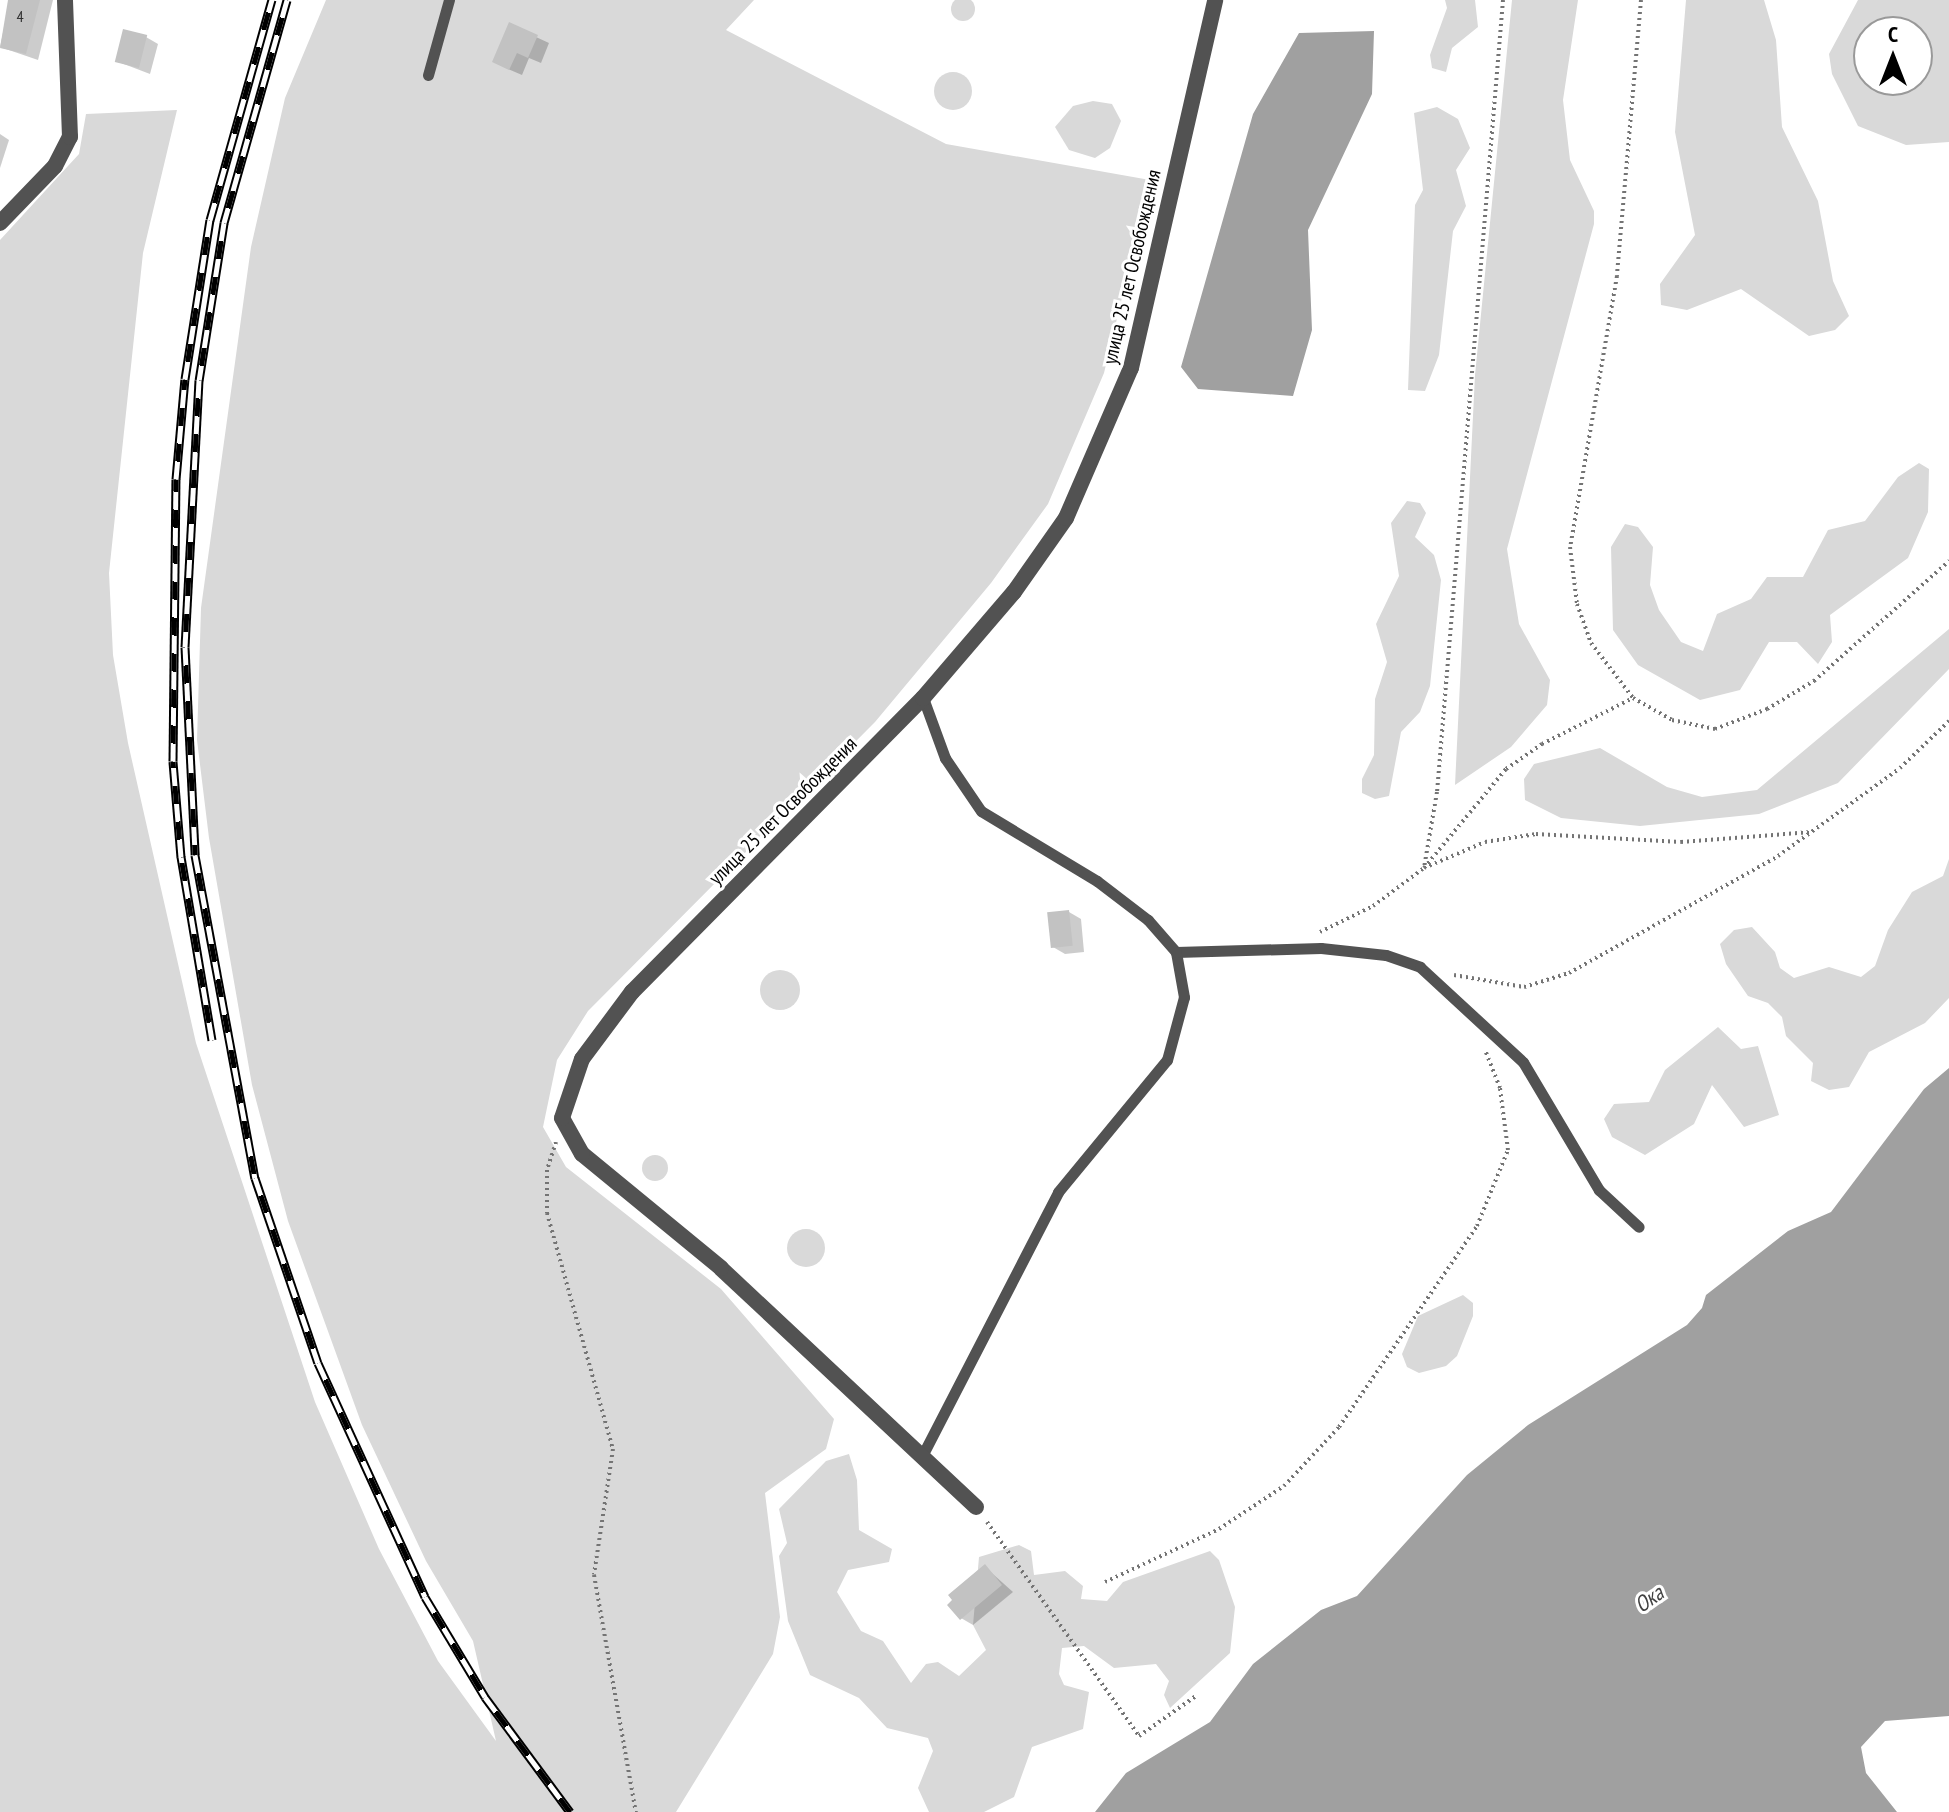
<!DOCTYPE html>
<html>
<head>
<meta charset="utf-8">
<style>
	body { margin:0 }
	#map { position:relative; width:1949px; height:1812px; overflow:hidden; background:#fff; font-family:"PT Sans Narrow",sans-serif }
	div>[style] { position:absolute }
	.green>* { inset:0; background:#d9d9d9 }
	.round { border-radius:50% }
	.water>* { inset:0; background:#a0a0a0 }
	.shadow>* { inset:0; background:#0003 }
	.building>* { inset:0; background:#c2c2c2; transform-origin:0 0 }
	.path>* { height:4px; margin-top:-2px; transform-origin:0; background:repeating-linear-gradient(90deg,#747474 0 2px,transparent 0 6px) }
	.service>* { height:11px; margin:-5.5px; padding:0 5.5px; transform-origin:5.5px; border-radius:5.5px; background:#525252 }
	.minor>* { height:16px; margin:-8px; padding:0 8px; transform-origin:8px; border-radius:8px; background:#525252 }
	.rail>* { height:9px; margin-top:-4.5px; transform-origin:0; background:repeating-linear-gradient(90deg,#fff 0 18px,#000 0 36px); box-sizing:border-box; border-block:2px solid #000 }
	span { translate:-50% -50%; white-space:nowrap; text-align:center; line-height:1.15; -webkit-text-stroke:6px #fff; paint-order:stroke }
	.number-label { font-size:16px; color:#303030 }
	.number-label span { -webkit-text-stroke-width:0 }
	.street-label { font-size:20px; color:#000 }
	.water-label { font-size:22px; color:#414141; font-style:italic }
	.north { position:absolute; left:1853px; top:16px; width:80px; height:80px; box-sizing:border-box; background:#fff; border:2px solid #999; border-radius:50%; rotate:0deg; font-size:22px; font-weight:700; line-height:32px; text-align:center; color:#000 }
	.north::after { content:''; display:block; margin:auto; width:28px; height:36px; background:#000; clip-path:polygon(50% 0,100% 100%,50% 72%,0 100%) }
</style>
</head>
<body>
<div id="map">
	<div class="green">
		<div class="round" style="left:951px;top:-3px;width:24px;height:24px"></div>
		<div style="clip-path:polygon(326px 0,754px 0,726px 30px,946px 144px,1150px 180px,1104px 373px,1048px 504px,991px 583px,875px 722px,588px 1011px,557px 1060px,543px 1127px,566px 1167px,721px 1289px,834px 1419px,826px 1449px,765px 1493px,780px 1617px,773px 1654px,676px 1812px,0 1812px,0 240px,79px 154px,86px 114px,177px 110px,143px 253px,109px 573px,113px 655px,128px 743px,196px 1043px,315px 1402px,379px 1549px,438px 1661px,496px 1741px,473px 1641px,426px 1561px,362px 1425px,288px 1221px,252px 1085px,209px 838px,197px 740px,201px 608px,251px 247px,285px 98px)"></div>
		<div style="clip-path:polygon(1445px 0,1475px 0,1478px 27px,1452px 48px,1446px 72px,1432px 68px,1430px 55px,1447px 8px)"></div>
		<div style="clip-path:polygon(1512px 0,1578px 0,1563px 100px,1570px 160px,1594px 211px,1594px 224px,1507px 549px,1519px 624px,1550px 680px,1547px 705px,1511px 747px,1455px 785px,1475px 375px)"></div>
		<div style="clip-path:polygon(1686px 0,1764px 0,1776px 40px,1782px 127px,1818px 201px,1833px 281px,1849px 316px,1835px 330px,1809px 336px,1741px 289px,1687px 310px,1661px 305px,1660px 284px,1695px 235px,1675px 132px)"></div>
		<div style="clip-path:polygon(evenodd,1858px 0,1949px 0,1949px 142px,1906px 145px,1858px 126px,1832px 74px,1829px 54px,1858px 0,1917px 32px,1917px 80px,1869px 80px,1869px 32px,1917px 32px)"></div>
		<div class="round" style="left:934px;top:72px;width:38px;height:38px"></div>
		<div style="clip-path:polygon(1093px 101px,1112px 104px,1121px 121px,1110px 148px,1095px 158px,1069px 150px,1055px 127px,1073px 106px)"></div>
		<div style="clip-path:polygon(1437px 107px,1458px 119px,1470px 148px,1456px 170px,1466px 206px,1453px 231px,1439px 355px,1425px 391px,1408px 390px,1415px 205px,1423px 190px,1414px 113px)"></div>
		<div style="clip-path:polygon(1919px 463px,1929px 469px,1928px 512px,1908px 558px,1830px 615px,1832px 642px,1818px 664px,1797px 642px,1769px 642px,1740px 690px,1700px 700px,1638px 665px,1613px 630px,1611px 547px,1625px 524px,1638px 527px,1653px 547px,1650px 585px,1659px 610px,1681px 642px,1703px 651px,1717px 614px,1751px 599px,1767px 577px,1803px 577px,1828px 530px,1865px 521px,1898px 477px)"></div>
		<div style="clip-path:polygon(1407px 501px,1420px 503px,1426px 513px,1415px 537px,1434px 555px,1441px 580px,1430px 686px,1420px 712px,1401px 732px,1389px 796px,1375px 799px,1362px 793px,1362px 779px,1374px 755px,1375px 699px,1387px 662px,1376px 624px,1399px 576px,1391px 523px)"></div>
		<div style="clip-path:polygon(1949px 629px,1949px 669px,1838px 783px,1759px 814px,1640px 826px,1561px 818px,1525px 800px,1524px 779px,1534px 764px,1600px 748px,1667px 787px,1702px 797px,1757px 790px)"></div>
		<div style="clip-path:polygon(1949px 859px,1949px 998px,1925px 1023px,1869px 1052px,1849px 1087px,1829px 1090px,1811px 1081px,1813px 1063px,1786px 1036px,1782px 1017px,1768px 1003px,1748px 996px,1726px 964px,1720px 944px,1734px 930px,1752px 927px,1775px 952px,1780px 968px,1794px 978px,1829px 967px,1861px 977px,1875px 966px,1888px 930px,1912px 892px,1943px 876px)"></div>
		<div class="round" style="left:760px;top:970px;width:40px;height:40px"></div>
		<div style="clip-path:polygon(1718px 1027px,1741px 1049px,1758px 1046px,1779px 1115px,1744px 1127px,1712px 1085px,1694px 1124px,1645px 1155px,1612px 1137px,1604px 1119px,1614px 1104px,1649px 1102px,1665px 1070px)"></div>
		<div class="round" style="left:642px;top:1155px;width:26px;height:26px"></div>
		<div class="round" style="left:787px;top:1229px;width:38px;height:38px"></div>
		<div style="clip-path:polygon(1463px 1295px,1473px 1303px,1473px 1316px,1457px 1356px,1446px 1366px,1419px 1373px,1407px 1367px,1402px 1354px,1418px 1316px)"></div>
		<div style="clip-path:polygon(849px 1454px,857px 1480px,859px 1530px,892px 1549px,889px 1562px,848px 1570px,837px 1592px,861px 1631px,883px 1641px,911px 1683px,926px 1664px,938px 1662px,959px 1676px,986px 1650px,973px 1625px,979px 1557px,1019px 1545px,1031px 1551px,1034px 1575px,1065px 1571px,1083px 1586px,1081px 1599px,1107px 1601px,1123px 1582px,1210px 1551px,1219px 1560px,1235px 1607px,1230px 1653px,1170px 1708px,1164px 1695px,1169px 1681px,1156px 1664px,1114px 1668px,1084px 1646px,1062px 1648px,1059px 1674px,1064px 1685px,1089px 1692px,1083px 1729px,1032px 1747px,1014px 1797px,984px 1812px,929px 1812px,918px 1788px,933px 1751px,928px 1738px,887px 1728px,859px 1698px,810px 1675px,788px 1621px,779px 1556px,787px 1543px,779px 1509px,826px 1461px)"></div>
	</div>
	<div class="water">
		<div style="clip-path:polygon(1374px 31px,1372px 94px,1308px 230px,1312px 330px,1293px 396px,1198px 389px,1181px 367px,1253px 114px,1299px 33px)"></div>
		<div style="clip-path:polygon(1949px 1068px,1949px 1716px,1885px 1721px,1861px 1747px,1866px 1773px,1897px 1812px,1095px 1812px,1126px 1773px,1210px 1722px,1253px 1664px,1321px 1610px,1357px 1596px,1467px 1475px,1528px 1425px,1687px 1325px,1702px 1308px,1706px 1295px,1788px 1231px,1831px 1212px,1924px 1089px)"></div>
	</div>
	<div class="shadow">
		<div style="clip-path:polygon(10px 0,53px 0,38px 60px,0 47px)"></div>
		<div style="clip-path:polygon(510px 25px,549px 43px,541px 63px,529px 58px,522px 75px,506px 68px)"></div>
		<div style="clip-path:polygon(146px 37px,158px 44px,150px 74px,116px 61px)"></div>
		<div style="clip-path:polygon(0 134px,9px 140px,0 168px)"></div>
		<div style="clip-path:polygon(1069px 912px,1081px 919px,1084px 952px,1065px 954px,1053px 947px)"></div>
		<div style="clip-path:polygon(985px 1567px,1013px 1592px,973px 1625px,961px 1618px)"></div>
	</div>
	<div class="building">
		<div style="clip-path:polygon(8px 0,40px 0,26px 54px,0 48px)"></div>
		<div style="clip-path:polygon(509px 22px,538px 35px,528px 58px,517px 53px,509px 70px,492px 62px)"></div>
		<div style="left:123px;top:29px;width:25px;height:34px;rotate:14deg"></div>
		<div style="left:1069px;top:910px;width:36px;height:22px;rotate:84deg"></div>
		<div style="clip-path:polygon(985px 1564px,1002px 1585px,960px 1620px,947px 1605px,952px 1600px,948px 1595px)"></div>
	</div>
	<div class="path">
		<div style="left:1503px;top:0;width:795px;rotate:94.76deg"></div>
		<div style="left:1437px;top:792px;width:77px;rotate:99.7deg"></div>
		<div style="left:1424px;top:868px;width:66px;rotate:-23.1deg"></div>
		<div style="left:1485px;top:842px;width:52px;rotate:-8.9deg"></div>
		<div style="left:1536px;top:834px;width:145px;rotate:3.2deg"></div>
		<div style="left:1681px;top:842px;width:131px;rotate:-4.4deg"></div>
		<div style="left:1641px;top:0;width:277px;rotate:95deg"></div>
		<div style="left:1617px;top:276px;width:275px;rotate:99.8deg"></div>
		<div style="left:1570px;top:547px;width:57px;rotate:83deg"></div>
		<div style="left:1577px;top:604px;width:41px;rotate:70.3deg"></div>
		<div style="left:1591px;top:643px;width:69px;rotate:52.6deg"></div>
		<div style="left:1633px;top:698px;width:45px;rotate:29.4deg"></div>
		<div style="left:1672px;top:720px;width:44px;rotate:11.8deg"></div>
		<div style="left:1715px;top:729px;width:56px;rotate:-21deg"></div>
		<div style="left:1767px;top:709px;width:55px;rotate:-30.8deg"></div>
		<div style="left:1814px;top:681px;width:181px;rotate:-41.6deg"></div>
		<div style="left:1320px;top:932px;width:59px;rotate:-26.1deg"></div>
		<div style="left:1373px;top:906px;width:64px;rotate:-36.7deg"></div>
		<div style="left:1424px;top:868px;width:129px;rotate:-50.4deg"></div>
		<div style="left:1506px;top:769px;width:44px;rotate:-34.8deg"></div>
		<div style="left:1542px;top:744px;width:102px;rotate:-26.8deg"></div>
		<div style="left:1454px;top:975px;width:71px;rotate:9.7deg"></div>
		<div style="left:1524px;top:987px;width:47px;rotate:-17.3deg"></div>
		<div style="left:1569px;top:973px;width:240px;rotate:-29.2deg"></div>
		<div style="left:1778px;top:856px;width:150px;rotate:-35.8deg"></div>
		<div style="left:1900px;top:768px;width:68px;rotate:-43.8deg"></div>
		<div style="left:556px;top:1142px;width:29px;rotate:108deg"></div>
		<div style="left:547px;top:1170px;width:43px;rotate:90deg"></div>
		<div style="left:547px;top:1213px;width:245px;rotate:74.4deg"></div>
		<div style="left:613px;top:1449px;width:127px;rotate:98.6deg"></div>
		<div style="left:594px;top:1575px;width:241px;rotate:80deg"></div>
		<div style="left:987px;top:1522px;width:262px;rotate:54.6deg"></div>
		<div style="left:1139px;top:1736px;width:70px;rotate:-35.1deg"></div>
		<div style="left:1105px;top:1582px;width:126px;rotate:-24.9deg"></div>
		<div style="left:1219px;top:1529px;width:78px;rotate:-33.5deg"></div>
		<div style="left:1284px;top:1486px;width:81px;rotate:-47deg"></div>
		<div style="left:1339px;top:1427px;width:244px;rotate:-55.5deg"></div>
		<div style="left:1477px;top:1226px;width:82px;rotate:-67.8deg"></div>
		<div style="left:1508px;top:1150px;width:63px;rotate:-97.4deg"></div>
		<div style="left:1500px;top:1088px;width:41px;rotate:-111.5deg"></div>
	</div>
	<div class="service">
		<div style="left:428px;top:75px;width:78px;rotate:-74.4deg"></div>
		<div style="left:1176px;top:952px;width:145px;rotate:-1.6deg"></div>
		<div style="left:1321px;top:948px;width:65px;rotate:6.1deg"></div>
		<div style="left:1386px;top:955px;width:36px;rotate:19deg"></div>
		<div style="left:1420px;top:967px;width:140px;rotate:42.7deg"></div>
		<div style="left:1523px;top:1062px;width:149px;rotate:59.3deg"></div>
		<div style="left:1599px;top:1190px;width:54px;rotate:42.8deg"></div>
		<div style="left:922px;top:1456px;width:297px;rotate:-62.7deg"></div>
		<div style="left:1058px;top:1192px;width:171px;rotate:-50.5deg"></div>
		<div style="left:1167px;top:1060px;width:65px;rotate:-74.9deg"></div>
		<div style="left:1184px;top:997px;width:46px;rotate:-100.1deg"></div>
		<div style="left:1176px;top:952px;width:43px;rotate:-131.2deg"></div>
		<div style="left:1148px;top:920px;width:64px;rotate:-142.6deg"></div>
		<div style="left:1097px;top:881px;width:135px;rotate:-148.9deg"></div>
		<div style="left:981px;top:811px;width:64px;rotate:-124.2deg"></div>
		<div style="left:945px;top:758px;width:64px;rotate:-110.1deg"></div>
	</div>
	<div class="minor">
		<div style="left:0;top:223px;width:79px;rotate:-46deg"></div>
		<div style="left:55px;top:166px;width:33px;rotate:-63deg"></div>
		<div style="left:70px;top:137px;width:137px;rotate:-92.1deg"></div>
		<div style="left:976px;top:1507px;width:349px;rotate:-136.9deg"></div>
		<div style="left:721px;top:1268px;width:180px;rotate:-140.6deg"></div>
		<div style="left:582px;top:1154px;width:41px;rotate:-119.1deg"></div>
		<div style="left:562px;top:1118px;width:62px;rotate:-71.3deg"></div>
		<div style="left:582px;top:1059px;width:84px;rotate:-53.3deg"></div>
		<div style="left:632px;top:992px;width:414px;rotate:-45.3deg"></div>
		<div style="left:923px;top:698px;width:140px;rotate:-49.4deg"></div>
		<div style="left:1014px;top:592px;width:90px;rotate:-54.9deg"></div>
		<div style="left:1066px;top:518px;width:163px;rotate:-66.6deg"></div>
		<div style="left:1131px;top:368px;width:377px;rotate:-77.1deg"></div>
	</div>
	<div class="rail">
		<div style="left:287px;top:0;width:232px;rotate:105.8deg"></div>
		<div style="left:224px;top:223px;width:159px;rotate:99deg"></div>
		<div style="left:199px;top:380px;width:267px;rotate:93deg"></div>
		<div style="left:185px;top:647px;width:208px;rotate:87.2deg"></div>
		<div style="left:195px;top:855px;width:329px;rotate:79.5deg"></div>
		<div style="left:255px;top:1178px;width:195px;rotate:71.2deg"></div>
		<div style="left:318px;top:1363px;width:257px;rotate:65.4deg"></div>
		<div style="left:425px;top:1597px;width:117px;rotate:59deg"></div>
		<div style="left:485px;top:1697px;width:143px;rotate:53.5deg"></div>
		<div style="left:212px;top:1040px;width:186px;rotate:-99.6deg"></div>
		<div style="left:181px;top:857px;width:96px;rotate:-94.8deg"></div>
		<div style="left:173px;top:761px;width:282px;rotate:-89.4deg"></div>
		<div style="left:176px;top:479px;width:100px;rotate:-84.9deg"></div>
		<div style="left:185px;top:379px;width:161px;rotate:-81.1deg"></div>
		<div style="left:210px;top:220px;width:229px;rotate:-74.3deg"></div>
	</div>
	<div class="number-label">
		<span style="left:20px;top:16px">4</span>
	</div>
	<div class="street-label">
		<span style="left:1132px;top:267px;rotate:-77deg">улица 25 лет Освобождения</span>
		<span style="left:783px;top:811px;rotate:-45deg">улица 25 лет Освобождения</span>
	</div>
	<div class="water-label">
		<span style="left:1649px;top:1599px;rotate:-35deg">Ока</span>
	</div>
	<div class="north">С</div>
</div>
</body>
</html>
